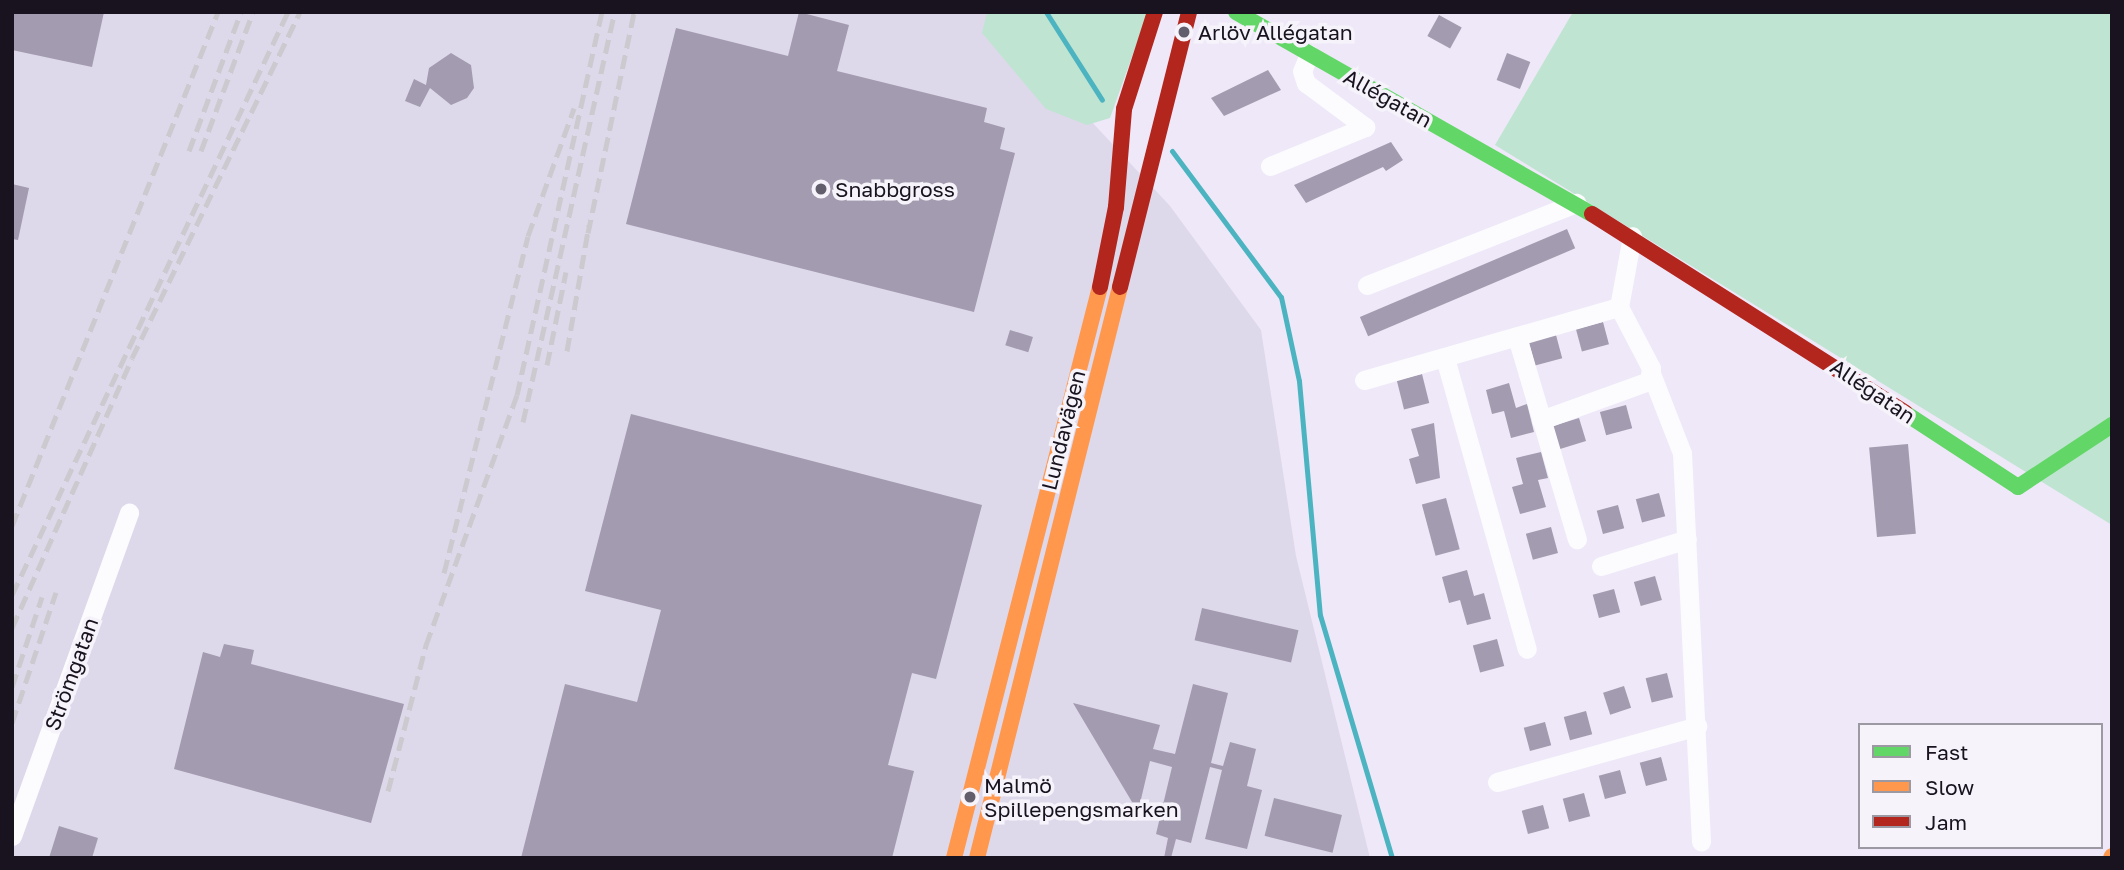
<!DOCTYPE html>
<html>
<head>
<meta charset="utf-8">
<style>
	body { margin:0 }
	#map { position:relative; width:2124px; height:870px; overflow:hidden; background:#eee8f8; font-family:"Golos Text",sans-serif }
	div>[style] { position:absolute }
	.industrial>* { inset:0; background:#ded8eb }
	.green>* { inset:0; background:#c0e4d2 }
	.stream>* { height:5px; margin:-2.5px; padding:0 2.5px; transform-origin:2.5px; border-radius:2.5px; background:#4cb4c0 }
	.building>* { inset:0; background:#a39baf; transform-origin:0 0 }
	.street>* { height:19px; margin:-9.5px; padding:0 9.5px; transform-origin:9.5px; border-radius:9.5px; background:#fcfcfe }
	.fast>* { height:16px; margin:-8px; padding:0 8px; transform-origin:8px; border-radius:8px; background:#63d668 }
	.slow>* { height:16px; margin:-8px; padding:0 8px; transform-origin:8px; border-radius:8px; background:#ff974d }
	.jam>* { height:16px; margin:-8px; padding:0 8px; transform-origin:8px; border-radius:8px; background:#b3261e }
	.rail>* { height:5px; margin-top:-2.5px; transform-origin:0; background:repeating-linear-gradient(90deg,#cccacf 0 14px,transparent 0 21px) }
	.dots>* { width:19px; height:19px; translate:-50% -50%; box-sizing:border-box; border:4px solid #f6f3fa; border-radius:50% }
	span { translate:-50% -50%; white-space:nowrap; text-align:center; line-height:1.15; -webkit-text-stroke:7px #f6f3fa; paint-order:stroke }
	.poi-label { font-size:21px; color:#18131f }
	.left { translate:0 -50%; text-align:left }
	.street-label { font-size:21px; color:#18131f }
	.frame { position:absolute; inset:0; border:14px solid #18131f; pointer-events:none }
	.legend { position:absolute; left:1858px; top:723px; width:245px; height:126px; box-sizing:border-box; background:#f6f3fa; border:2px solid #9d99a2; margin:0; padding:9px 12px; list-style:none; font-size:21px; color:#18131f }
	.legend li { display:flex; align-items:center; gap:14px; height:35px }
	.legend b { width:35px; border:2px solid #9d99a2 }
</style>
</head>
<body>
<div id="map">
	<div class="industrial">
		<div style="clip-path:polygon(12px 12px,1014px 12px,1037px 63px,1170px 206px,1261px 330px,1296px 556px,1370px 858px,12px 858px)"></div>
	</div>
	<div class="green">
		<div style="clip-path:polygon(987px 12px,1148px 12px,1110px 118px,1087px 125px,1046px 109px,982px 33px)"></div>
		<div style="clip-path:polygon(1573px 12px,2112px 12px,2112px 525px,1495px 145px)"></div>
	</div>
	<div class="stream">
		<div style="left:1046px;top:12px;width:104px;rotate:57.5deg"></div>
		<div style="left:1172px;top:151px;width:182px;rotate:53.3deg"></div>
		<div style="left:1281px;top:297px;width:86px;rotate:77.9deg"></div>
		<div style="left:1299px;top:381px;width:235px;rotate:84.9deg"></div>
		<div style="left:1320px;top:615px;width:253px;rotate:73.5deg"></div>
	</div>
	<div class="building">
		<div style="clip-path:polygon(12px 12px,104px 12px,92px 67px,12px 50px)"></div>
		<div style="clip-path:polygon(799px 12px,849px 25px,837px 71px,987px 108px,984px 122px,1005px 128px,1000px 149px,1015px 153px,974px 312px,626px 224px,676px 28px,788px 56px)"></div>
		<div style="left:1439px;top:15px;width:26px;height:24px;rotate:29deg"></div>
		<div style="clip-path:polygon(451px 53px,471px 65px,474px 88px,467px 98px,451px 105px,430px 88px,420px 107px,405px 101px,414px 79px,426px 85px,429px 68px)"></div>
		<div style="left:1507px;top:53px;width:25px;height:29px;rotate:21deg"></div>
		<div style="clip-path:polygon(1268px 70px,1281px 90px,1224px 116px,1211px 98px)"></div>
		<div style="clip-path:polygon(1391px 142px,1403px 160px,1386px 171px,1383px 167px,1306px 203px,1294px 185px)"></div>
		<div style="clip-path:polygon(12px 184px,29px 188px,18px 240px,12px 239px)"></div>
		<div style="left:1567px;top:229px;width:21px;height:225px;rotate:67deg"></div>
		<div style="left:1603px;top:322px;width:23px;height:28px;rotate:75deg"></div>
		<div style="left:1010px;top:330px;width:24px;height:16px;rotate:17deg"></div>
		<div style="left:1556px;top:335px;width:24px;height:28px;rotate:75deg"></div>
		<div style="left:1422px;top:374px;width:30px;height:26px;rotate:76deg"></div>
		<div style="clip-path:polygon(1509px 383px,1516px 408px,1527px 404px,1534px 432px,1511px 438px,1504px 411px,1492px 414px,1486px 390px)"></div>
		<div style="left:1626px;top:405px;width:24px;height:27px;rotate:75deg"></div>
		<div style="clip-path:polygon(631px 414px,982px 505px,936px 679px,912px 673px,888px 765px,914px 771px,892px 858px,521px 858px,565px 684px,637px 702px,661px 610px,585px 591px)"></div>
		<div style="left:1579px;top:418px;width:24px;height:28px;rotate:73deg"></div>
		<div style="clip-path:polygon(1434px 423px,1440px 478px,1416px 484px,1409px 459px,1419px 456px,1411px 429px)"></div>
		<div style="left:1908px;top:444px;width:90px;height:39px;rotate:85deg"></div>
		<div style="clip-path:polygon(1541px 452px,1548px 478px,1538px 480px,1546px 507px,1520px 514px,1512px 487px,1523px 484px,1516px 458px)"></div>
		<div style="left:1659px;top:493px;width:24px;height:24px;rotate:75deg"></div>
		<div style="left:1446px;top:498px;width:53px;height:25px;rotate:75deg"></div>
		<div style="left:1618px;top:505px;width:24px;height:22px;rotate:75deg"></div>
		<div style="left:1551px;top:527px;width:27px;height:26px;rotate:75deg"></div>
		<div style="clip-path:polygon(1467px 570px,1474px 596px,1484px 593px,1491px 619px,1467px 625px,1460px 600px,1449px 603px,1442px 577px)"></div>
		<div style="left:1655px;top:576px;width:25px;height:22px;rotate:74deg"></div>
		<div style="left:1614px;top:589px;width:24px;height:22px;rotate:75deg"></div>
		<div style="left:1202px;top:608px;width:99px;height:33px;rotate:13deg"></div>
		<div style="left:1497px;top:639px;width:28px;height:25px;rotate:75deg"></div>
		<div style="clip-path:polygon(224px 644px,254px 650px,251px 664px,404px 704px,371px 823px,174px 769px,203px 652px,220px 657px)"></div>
		<div style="left:1667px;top:673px;width:25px;height:22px;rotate:76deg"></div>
		<div style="clip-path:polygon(1193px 684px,1228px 693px,1211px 763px,1223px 766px,1230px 742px,1256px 749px,1247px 786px,1262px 790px,1247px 849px,1205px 839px,1222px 770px,1210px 767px,1191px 843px,1176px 839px,1171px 858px,1164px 858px,1168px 838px,1156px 834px,1172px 767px,1150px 761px,1138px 812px,1073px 703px,1160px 725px,1153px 749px,1175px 754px)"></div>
		<div style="left:1624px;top:686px;width:23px;height:22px;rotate:72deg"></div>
		<div style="left:1586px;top:711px;width:24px;height:23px;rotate:75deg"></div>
		<div style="left:1545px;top:722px;width:24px;height:22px;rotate:75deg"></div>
		<div style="left:1661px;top:757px;width:24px;height:22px;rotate:75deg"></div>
		<div style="left:1620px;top:770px;width:24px;height:22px;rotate:75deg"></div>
		<div style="left:1584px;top:793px;width:24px;height:22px;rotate:75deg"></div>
		<div style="left:1274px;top:798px;width:70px;height:39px;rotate:14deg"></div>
		<div style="left:1543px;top:805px;width:24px;height:22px;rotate:75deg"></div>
		<div style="clip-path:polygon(59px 826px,98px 838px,92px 858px,49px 858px)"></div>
	</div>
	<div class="street">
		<div style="left:1309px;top:54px;width:18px;rotate:112deg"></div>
		<div style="left:1302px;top:71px;width:13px;rotate:72deg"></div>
		<div style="left:1306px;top:83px;width:74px;rotate:36.7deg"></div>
		<div style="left:1270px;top:166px;width:103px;rotate:-22.3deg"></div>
		<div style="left:1367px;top:285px;width:225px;rotate:-21.4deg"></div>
		<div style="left:1517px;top:337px;width:211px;rotate:73.5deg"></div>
		<div style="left:1445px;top:358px;width:302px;rotate:74.3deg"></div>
		<div style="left:1652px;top:376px;width:83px;rotate:68.7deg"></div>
		<div style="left:1682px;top:453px;width:389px;rotate:87.2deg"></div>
		<div style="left:1364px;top:380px;width:265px;rotate:-16deg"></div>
		<div style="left:1619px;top:307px;width:72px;rotate:-79.6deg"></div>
		<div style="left:1541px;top:420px;width:115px;rotate:-19.9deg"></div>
		<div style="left:1649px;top:381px;width:13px;rotate:-81deg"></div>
		<div style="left:1651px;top:368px;width:69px;rotate:-117.7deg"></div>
		<div style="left:1601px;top:566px;width:90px;rotate:-17.4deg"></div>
		<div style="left:1497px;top:782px;width:208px;rotate:-15.6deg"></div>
		<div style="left:12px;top:836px;width:344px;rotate:-70.1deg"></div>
	</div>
	<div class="fast">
		<div style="left:1236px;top:12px;width:409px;rotate:29.6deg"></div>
		<div style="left:1905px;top:413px;width:135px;rotate:33.2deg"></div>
		<div style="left:2018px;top:487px;width:113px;rotate:-33.4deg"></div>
	</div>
	<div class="slow">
		<div style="left:954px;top:858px;width:589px;rotate:-75.66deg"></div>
		<div style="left:977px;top:858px;width:589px;rotate:-75.94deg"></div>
		<div style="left:2111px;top:858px;width:2px;rotate:-63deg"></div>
	</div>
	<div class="jam">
		<div style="left:1592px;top:214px;width:371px;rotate:32.4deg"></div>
		<div style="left:1100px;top:287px;width:82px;rotate:-78.7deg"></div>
		<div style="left:1116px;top:207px;width:98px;rotate:-85.3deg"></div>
		<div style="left:1124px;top:109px;width:102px;rotate:-72.3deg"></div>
		<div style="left:1120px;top:287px;width:284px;rotate:-75.9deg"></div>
	</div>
	<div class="rail">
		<div style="left:189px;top:151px;width:148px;rotate:-69.5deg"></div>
		<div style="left:201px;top:151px;width:148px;rotate:-69.5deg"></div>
		<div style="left:588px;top:233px;width:226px;rotate:-78.2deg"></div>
		<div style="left:567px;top:351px;width:128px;rotate:-80.1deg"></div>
		<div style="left:547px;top:365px;width:95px;rotate:-78.5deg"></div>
		<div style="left:523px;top:422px;width:420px;rotate:-77.4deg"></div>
		<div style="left:12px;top:526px;width:554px;rotate:-68.16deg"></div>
		<div style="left:444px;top:573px;width:347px;rotate:-76deg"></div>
		<div style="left:528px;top:236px;width:136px;rotate:-70.2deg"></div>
		<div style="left:12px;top:595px;width:645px;rotate:-64.67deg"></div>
		<div style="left:12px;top:628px;width:295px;rotate:-66deg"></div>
		<div style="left:132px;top:358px;width:385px;rotate:-64.1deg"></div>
		<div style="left:12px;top:687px;width:95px;rotate:-71.6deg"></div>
		<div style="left:12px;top:723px;width:138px;rotate:-71.4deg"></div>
		<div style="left:388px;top:791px;width:151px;rotate:-75.4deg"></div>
		<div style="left:426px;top:645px;width:266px;rotate:-70deg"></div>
		<div style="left:517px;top:395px;width:392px;rotate:-77.5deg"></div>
	</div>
	<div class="dots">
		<div style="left:1184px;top:32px;background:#635e6b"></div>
		<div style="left:821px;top:189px;background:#635e6b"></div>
		<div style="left:970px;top:797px;background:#635e6b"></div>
	</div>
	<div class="poi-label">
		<span class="left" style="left:1198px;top:32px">Arlöv Allégatan</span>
		<span class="left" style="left:835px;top:189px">Snabbgross</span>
		<span class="left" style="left:984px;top:797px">Malmö<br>Spillepengsmarken</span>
	</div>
	<div class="street-label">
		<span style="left:1388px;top:98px;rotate:29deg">Allégatan</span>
		<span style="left:1873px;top:391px;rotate:34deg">Allégatan</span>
		<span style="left:1063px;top:430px;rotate:-76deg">Lundavägen</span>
		<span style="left:71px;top:674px;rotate:-70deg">Strömgatan</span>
	</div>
	<div class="frame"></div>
	<ul class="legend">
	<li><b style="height:9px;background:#63d668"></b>Fast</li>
	<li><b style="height:9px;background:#ff974d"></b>Slow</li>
	<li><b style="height:9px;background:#b3261e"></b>Jam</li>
	</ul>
</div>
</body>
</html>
